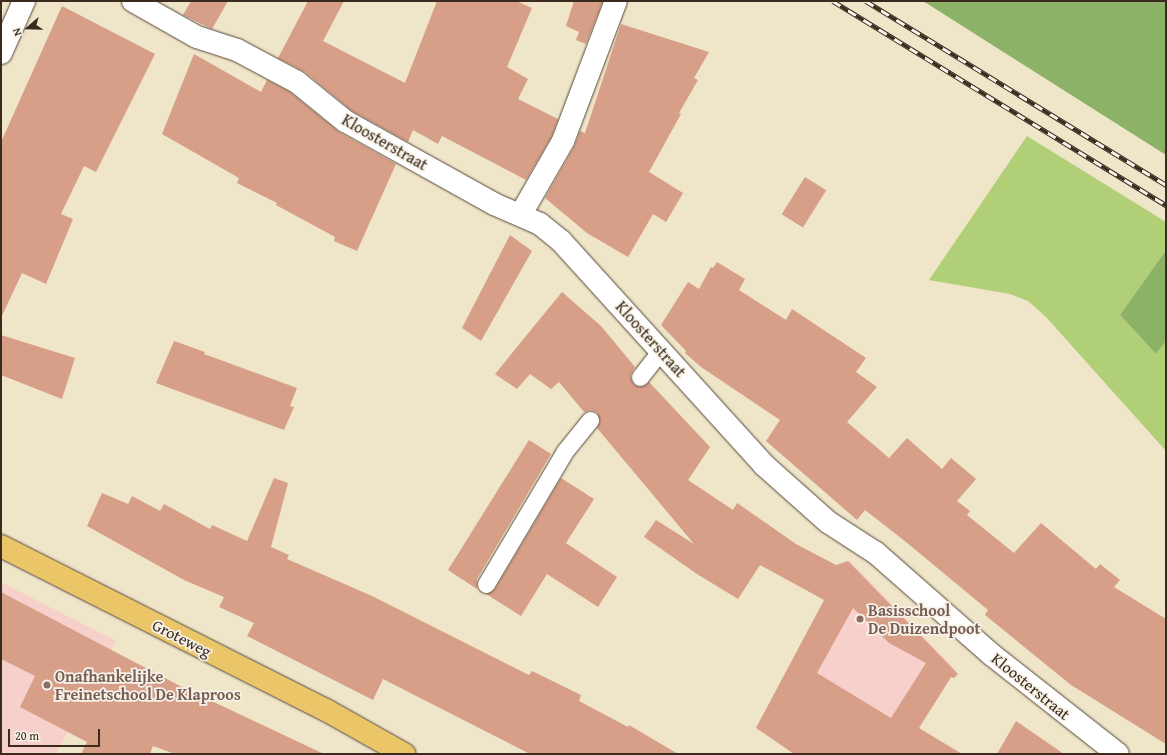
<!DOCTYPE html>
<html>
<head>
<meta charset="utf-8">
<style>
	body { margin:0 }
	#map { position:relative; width:1167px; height:755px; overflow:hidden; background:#efe5c9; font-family:"Gentium Book Plus",serif }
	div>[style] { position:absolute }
	.built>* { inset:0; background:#f7d0cc }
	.green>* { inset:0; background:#b1cf76 }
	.forest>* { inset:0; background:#8cb267 }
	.building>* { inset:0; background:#d79e88; transform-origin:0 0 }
	.roads { filter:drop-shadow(0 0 1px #564638) drop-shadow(0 0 1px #564638) }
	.lane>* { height:17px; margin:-8.5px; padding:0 8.5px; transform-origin:8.5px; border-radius:8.5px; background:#fff }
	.street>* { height:22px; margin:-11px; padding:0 11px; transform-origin:11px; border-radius:11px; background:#fff }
	.primary>* { height:22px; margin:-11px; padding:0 11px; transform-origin:11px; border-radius:11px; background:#ebc669 }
	.rail>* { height:4.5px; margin-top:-2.25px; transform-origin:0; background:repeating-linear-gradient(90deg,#f7f3e8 0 9px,#3b2a1e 0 18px); box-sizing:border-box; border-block:1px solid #3b2a1e }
	.dots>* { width:11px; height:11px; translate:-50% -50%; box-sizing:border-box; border:2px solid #f7f3e8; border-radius:50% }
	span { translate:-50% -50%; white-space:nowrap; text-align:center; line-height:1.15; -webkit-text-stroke:3.5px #f7f3e8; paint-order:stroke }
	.street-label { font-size:16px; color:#3b2a1e }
	.education-label { font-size:16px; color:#785e54; font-weight:700 }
	.left { translate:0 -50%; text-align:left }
	.frame { position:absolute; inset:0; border:2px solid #3b2a1e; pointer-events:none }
	.north { position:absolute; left:8px; top:8px; width:40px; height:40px; -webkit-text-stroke:3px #f7f3e8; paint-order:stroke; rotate:250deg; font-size:11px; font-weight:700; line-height:16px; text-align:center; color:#3b2a1e }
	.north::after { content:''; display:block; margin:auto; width:14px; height:18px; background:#3b2a1e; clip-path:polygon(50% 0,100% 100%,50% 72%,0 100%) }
	.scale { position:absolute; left:8px; top:729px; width:92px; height:18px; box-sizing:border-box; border:2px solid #3b2a1e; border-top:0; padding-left:5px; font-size:12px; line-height:14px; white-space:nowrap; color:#3b2a1e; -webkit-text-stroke:3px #f7f3e8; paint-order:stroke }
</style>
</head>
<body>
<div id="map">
	<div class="built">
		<div style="clip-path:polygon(847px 561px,850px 561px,956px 670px,902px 754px,797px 754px,756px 728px)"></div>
		<div style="clip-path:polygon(1px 582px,116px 641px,56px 754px,1px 754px)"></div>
	</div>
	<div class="green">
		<div style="clip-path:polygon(1027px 136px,1166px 222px,1166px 250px,1120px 315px,1156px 354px,1166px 341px,1166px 451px,1046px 317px,1028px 301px,1010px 294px,929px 280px)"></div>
	</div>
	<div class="forest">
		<div style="clip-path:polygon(923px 1px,1166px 1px,1166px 155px)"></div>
		<div style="clip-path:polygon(1166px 250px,1166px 341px,1156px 354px,1120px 315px)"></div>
	</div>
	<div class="building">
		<div style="clip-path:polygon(191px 1px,228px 1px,212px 29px,183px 15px)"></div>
		<div style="clip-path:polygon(308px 1px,344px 1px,323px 41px,405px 83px,437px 1px,516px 1px,532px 8px,507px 67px,528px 79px,518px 99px,558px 119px,552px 136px,526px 180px,442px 136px,438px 144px,413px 130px,408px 142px,352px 111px,305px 72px,278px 58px)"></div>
		<div style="clip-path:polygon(574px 1px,603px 1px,586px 44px,576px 40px,579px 32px,566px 26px)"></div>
		<div style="clip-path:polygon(62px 6px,155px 54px,96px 172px,84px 166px,61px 214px,73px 219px,46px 284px,22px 273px,1px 318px,1px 142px)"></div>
		<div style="clip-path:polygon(621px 24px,709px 52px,694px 78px,698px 80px,679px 113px,681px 114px,649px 172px,683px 193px,666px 222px,653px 214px,628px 257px,587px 233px,545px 198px,574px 147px,580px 131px,585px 133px)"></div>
		<div style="clip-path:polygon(194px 54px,261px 92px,267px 80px,290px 92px,339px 132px,396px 164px,357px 251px,334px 241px,335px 237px,276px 205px,277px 203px,237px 183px,239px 178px,162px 134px)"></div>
		<div style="left:805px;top:177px;width:25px;height:44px;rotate:32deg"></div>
		<div style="clip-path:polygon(510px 235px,532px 251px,481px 341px,462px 328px)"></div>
		<div style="clip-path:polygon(717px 262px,745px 279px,739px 290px,786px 320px,792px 309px,866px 358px,856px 372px,877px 387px,847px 422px,889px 458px,907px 438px,942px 469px,951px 458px,976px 479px,957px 501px,970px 511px,967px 515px,1014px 553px,1041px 523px,1096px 569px,1100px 564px,1120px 580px,1114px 587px,1166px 619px,1166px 744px,1071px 685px,985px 615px,988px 610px,906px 542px,865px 510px,857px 520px,766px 441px,780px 420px,701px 367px,685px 353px,686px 351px,661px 325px,688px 282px,699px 289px,711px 267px,713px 268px)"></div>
		<div style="clip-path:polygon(evenodd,562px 292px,601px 326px,635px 367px,630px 376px,634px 385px,643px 386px,649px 382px,710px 447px,688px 480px,733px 510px,737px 503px,796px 544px,836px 565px,848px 561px,958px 674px,954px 678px,951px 677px,919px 728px,962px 754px,794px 754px,756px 728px,824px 600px,760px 565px,738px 599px,697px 574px,644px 537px,656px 520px,694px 544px,597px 428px,600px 421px,597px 412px,591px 410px,584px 412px,559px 382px,551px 389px,530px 374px,517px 389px,495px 374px,562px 292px,853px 608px,889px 643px,926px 663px,891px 718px,817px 673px,853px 608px)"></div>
		<div style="clip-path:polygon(1px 335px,75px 358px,62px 399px,1px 375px)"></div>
		<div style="clip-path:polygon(174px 341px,205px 352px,204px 354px,297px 388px,290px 406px,294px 407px,284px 430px,156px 383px)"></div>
		<div style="clip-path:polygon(529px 440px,551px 454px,477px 579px,477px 589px,448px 570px)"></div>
		<div style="clip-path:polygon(274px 478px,288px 483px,271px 547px,289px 555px,287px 559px,372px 596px,529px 675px,532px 671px,581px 695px,579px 701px,628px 727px,629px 725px,678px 754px,530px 754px,383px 679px,373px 700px,247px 636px,254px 623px,219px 607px,224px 597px,184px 580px,87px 526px,102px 493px,128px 504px,132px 496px,160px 511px,164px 504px,210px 529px,212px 525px,247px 541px)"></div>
		<div style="clip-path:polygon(561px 478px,594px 499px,566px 543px,617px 577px,598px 607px,547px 574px,521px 616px,486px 594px,495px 589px)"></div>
		<div style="clip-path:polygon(1px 592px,182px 687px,324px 754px,175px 754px,153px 746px,150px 754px,81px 754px,87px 742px,20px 707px,35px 676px,1px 659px)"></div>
		<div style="clip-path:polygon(1016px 721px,1064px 754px,997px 754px)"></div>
	</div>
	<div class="roads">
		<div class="lane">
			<div style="left:640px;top:377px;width:34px;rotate:-52deg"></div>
			<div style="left:486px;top:584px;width:155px;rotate:-59.3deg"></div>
			<div style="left:565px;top:451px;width:40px;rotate:-51deg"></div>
		</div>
		<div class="street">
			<div style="left:133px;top:1px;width:73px;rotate:29.4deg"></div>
			<div style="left:197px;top:37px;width:42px;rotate:18deg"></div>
			<div style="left:237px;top:50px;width:68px;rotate:28.1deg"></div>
			<div style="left:297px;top:82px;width:62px;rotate:39.1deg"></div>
			<div style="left:345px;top:121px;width:171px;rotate:29.1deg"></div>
			<div style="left:494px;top:204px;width:50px;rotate:23.5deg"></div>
			<div style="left:540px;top:224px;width:27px;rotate:39deg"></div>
			<div style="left:561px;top:241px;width:302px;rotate:47.8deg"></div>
			<div style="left:764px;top:465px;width:86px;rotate:41.7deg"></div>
			<div style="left:828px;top:522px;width:57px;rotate:32.9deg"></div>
			<div style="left:876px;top:553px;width:154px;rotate:41.3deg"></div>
			<div style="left:992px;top:655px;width:160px;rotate:38.2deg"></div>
			<div style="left:1px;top:53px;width:57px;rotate:-66.1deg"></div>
			<div style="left:521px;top:214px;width:84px;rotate:-60.1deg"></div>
			<div style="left:563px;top:141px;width:150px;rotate:-69.3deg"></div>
		</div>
		<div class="primary">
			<div style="left:1px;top:546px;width:364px;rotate:26.8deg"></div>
			<div style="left:326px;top:710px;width:90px;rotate:29.4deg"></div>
		</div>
	</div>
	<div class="rail">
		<div style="left:833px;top:1px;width:391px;rotate:31.5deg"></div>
		<div style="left:866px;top:1px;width:352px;rotate:31.5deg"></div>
	</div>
	<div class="dots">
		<div style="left:860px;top:619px;background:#8d6e63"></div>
		<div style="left:47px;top:685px;background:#8d6e63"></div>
	</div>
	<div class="street-label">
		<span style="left:385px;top:142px;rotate:30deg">Kloosterstraat</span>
		<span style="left:651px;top:339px;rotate:48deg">Kloosterstraat</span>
		<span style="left:182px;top:638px;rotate:27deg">Groteweg</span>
		<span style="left:1031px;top:686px;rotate:39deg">Kloosterstraat</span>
	</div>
	<div class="education-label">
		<span class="left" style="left:868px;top:619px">Basisschool<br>De Duizendpoot</span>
		<span class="left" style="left:55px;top:685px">Onafhankelijke<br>Freinetschool De Klaproos</span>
	</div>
	<div class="frame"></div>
	<div class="north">N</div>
	<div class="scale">20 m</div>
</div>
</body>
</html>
